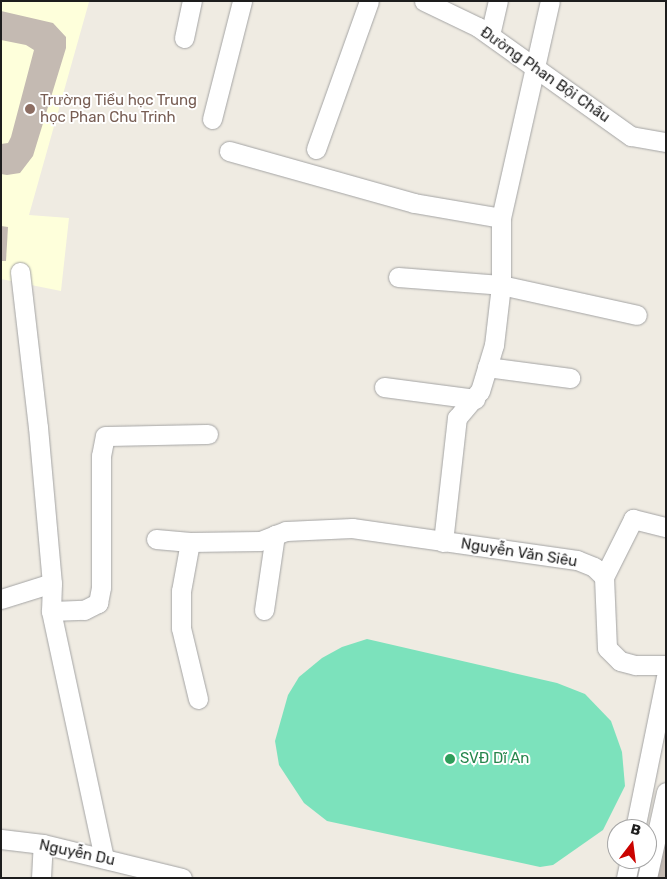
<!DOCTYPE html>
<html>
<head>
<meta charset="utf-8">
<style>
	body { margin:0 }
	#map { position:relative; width:667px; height:879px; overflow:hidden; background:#efebe2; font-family:Rubik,sans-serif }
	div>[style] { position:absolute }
	.education>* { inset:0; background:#feffdb }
	.pitch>* { inset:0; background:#7ce2bc }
	.building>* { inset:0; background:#c4bab2 }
	.roads { filter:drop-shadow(0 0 1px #a4a4a4) drop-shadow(0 0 1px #a4a4a4) }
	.minor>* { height:19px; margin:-9.5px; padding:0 9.5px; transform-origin:9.5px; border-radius:9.5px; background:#fff }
	.dots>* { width:14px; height:14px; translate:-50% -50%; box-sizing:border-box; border:2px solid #fff; border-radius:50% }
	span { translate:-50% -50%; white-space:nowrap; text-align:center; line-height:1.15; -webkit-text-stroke:4px #fff; paint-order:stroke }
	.street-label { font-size:15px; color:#1d1d1d }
	.education-label { font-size:15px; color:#785e54 }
	.left { translate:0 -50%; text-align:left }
	.leisure-label { font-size:15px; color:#27864d }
	.frame { position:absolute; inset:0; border:2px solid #1d1d1d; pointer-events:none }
	.north { position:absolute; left:607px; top:819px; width:50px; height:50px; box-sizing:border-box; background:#fff; border:1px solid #a5a5a5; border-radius:50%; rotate:15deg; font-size:14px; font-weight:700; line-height:20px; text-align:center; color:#1d1d1d }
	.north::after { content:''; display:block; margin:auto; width:18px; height:22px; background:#ca0300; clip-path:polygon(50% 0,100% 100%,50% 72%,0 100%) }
</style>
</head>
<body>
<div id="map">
	<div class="education">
		<div style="clip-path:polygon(1px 1px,89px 2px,29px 215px,69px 218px,61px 291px,1px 279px)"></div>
	</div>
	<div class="pitch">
		<div style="clip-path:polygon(367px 639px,557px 683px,585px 694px,611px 721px,622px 752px,625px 786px,603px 830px,553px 865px,540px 867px,327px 821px,304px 803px,279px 765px,275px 741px,288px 695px,299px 677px,322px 658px,342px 647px)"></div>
	</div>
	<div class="building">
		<div style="clip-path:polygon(1px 11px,53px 23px,66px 37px,66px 48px,33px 156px,20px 173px,7px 175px,1px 174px,1px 144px,8px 143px,11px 137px,34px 50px,26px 45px,1px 40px)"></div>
		<div style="clip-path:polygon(1px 226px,8px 227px,6px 261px,1px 261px)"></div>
		<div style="clip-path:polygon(666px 830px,666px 878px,653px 878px)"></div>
	</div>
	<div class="roads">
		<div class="minor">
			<div style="left:424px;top:1px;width:60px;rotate:25.7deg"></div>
			<div style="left:478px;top:27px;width:188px;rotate:35.5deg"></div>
			<div style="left:631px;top:136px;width:36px;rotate:10deg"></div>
			<div style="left:490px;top:35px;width:35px;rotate:-77deg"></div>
			<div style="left:184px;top:38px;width:38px;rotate:-78deg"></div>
			<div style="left:212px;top:119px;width:122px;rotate:-75.7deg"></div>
			<div style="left:316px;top:149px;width:157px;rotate:-70.3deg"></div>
			<div style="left:229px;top:151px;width:192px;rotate:15.7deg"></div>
			<div style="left:414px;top:203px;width:88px;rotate:9.8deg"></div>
			<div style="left:20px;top:272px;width:156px;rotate:83.4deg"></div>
			<div style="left:38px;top:427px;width:157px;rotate:84.9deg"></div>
			<div style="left:52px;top:583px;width:28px;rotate:92deg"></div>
			<div style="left:51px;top:611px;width:253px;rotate:77.9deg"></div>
			<div style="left:398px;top:277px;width:103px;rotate:4.4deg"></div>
			<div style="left:501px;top:285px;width:139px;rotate:12.4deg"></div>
			<div style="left:487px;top:367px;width:84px;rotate:7.5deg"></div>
			<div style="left:384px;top:387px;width:92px;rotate:7.5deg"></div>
			<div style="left:156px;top:539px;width:34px;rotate:5deg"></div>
			<div style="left:190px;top:542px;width:70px;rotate:-0.8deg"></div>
			<div style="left:260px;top:541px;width:28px;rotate:-21deg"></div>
			<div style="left:286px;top:531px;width:66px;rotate:-2.6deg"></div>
			<div style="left:352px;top:528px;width:227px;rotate:8.1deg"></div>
			<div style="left:577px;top:560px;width:18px;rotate:22deg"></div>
			<div style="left:594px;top:567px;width:14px;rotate:45deg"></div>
			<div style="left:604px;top:577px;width:71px;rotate:87.6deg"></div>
			<div style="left:607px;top:648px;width:18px;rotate:45deg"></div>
			<div style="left:620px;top:661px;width:16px;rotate:15deg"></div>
			<div style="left:635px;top:665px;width:31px"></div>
			<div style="left:190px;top:542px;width:50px;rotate:100.4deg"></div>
			<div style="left:181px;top:591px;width:37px;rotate:90deg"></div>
			<div style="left:181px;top:628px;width:73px;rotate:76.5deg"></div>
			<div style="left:443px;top:542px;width:125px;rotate:-83.6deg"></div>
			<div style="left:457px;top:418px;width:35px;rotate:-50deg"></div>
			<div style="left:480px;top:391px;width:48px;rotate:-73.1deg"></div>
			<div style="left:494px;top:345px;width:60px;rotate:-83.3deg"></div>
			<div style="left:501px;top:285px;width:67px;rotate:-90deg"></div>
			<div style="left:501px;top:218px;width:222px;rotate:-77.3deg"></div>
			<div style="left:604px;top:577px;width:65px;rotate:-63.4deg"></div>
			<div style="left:633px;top:519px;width:34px;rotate:14deg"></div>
			<div style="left:1px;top:599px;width:53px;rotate:-17.4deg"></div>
			<div style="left:264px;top:610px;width:76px;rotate:-81.7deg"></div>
			<div style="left:51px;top:611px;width:33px;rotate:-2deg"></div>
			<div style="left:84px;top:610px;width:16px;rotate:-27deg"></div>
			<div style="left:98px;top:603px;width:16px;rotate:-79deg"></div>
			<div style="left:101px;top:587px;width:131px;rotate:-90deg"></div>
			<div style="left:101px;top:456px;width:20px;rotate:-79deg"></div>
			<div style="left:105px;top:436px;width:103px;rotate:-1.1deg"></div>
			<div style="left:635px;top:829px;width:155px;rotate:-78.5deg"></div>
			<div style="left:1px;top:839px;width:42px;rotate:6.8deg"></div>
			<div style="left:43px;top:844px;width:143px;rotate:13.7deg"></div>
			<div style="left:41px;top:878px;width:34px;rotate:-87deg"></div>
			<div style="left:626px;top:878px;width:19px;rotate:-78deg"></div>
			<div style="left:647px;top:878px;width:88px;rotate:-77.5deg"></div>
		</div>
	</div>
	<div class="dots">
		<div style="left:30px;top:109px;background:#8d6e63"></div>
		<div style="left:450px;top:759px;background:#2e9e5b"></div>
	</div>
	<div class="street-label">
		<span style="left:545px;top:75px;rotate:35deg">Đường Phan Bội Châu</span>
		<span style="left:519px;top:553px;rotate:9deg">Nguyễn Văn Siêu</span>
		<span style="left:77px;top:853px;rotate:12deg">Nguyễn Du</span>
	</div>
	<div class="education-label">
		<span class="left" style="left:40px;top:109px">Trường Tiểu học Trung<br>học Phan Chu Trinh</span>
	</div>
	<div class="leisure-label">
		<span class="left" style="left:460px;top:759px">SVĐ Dĩ An</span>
	</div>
	<div class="frame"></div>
	<div class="north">B</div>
</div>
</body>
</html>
